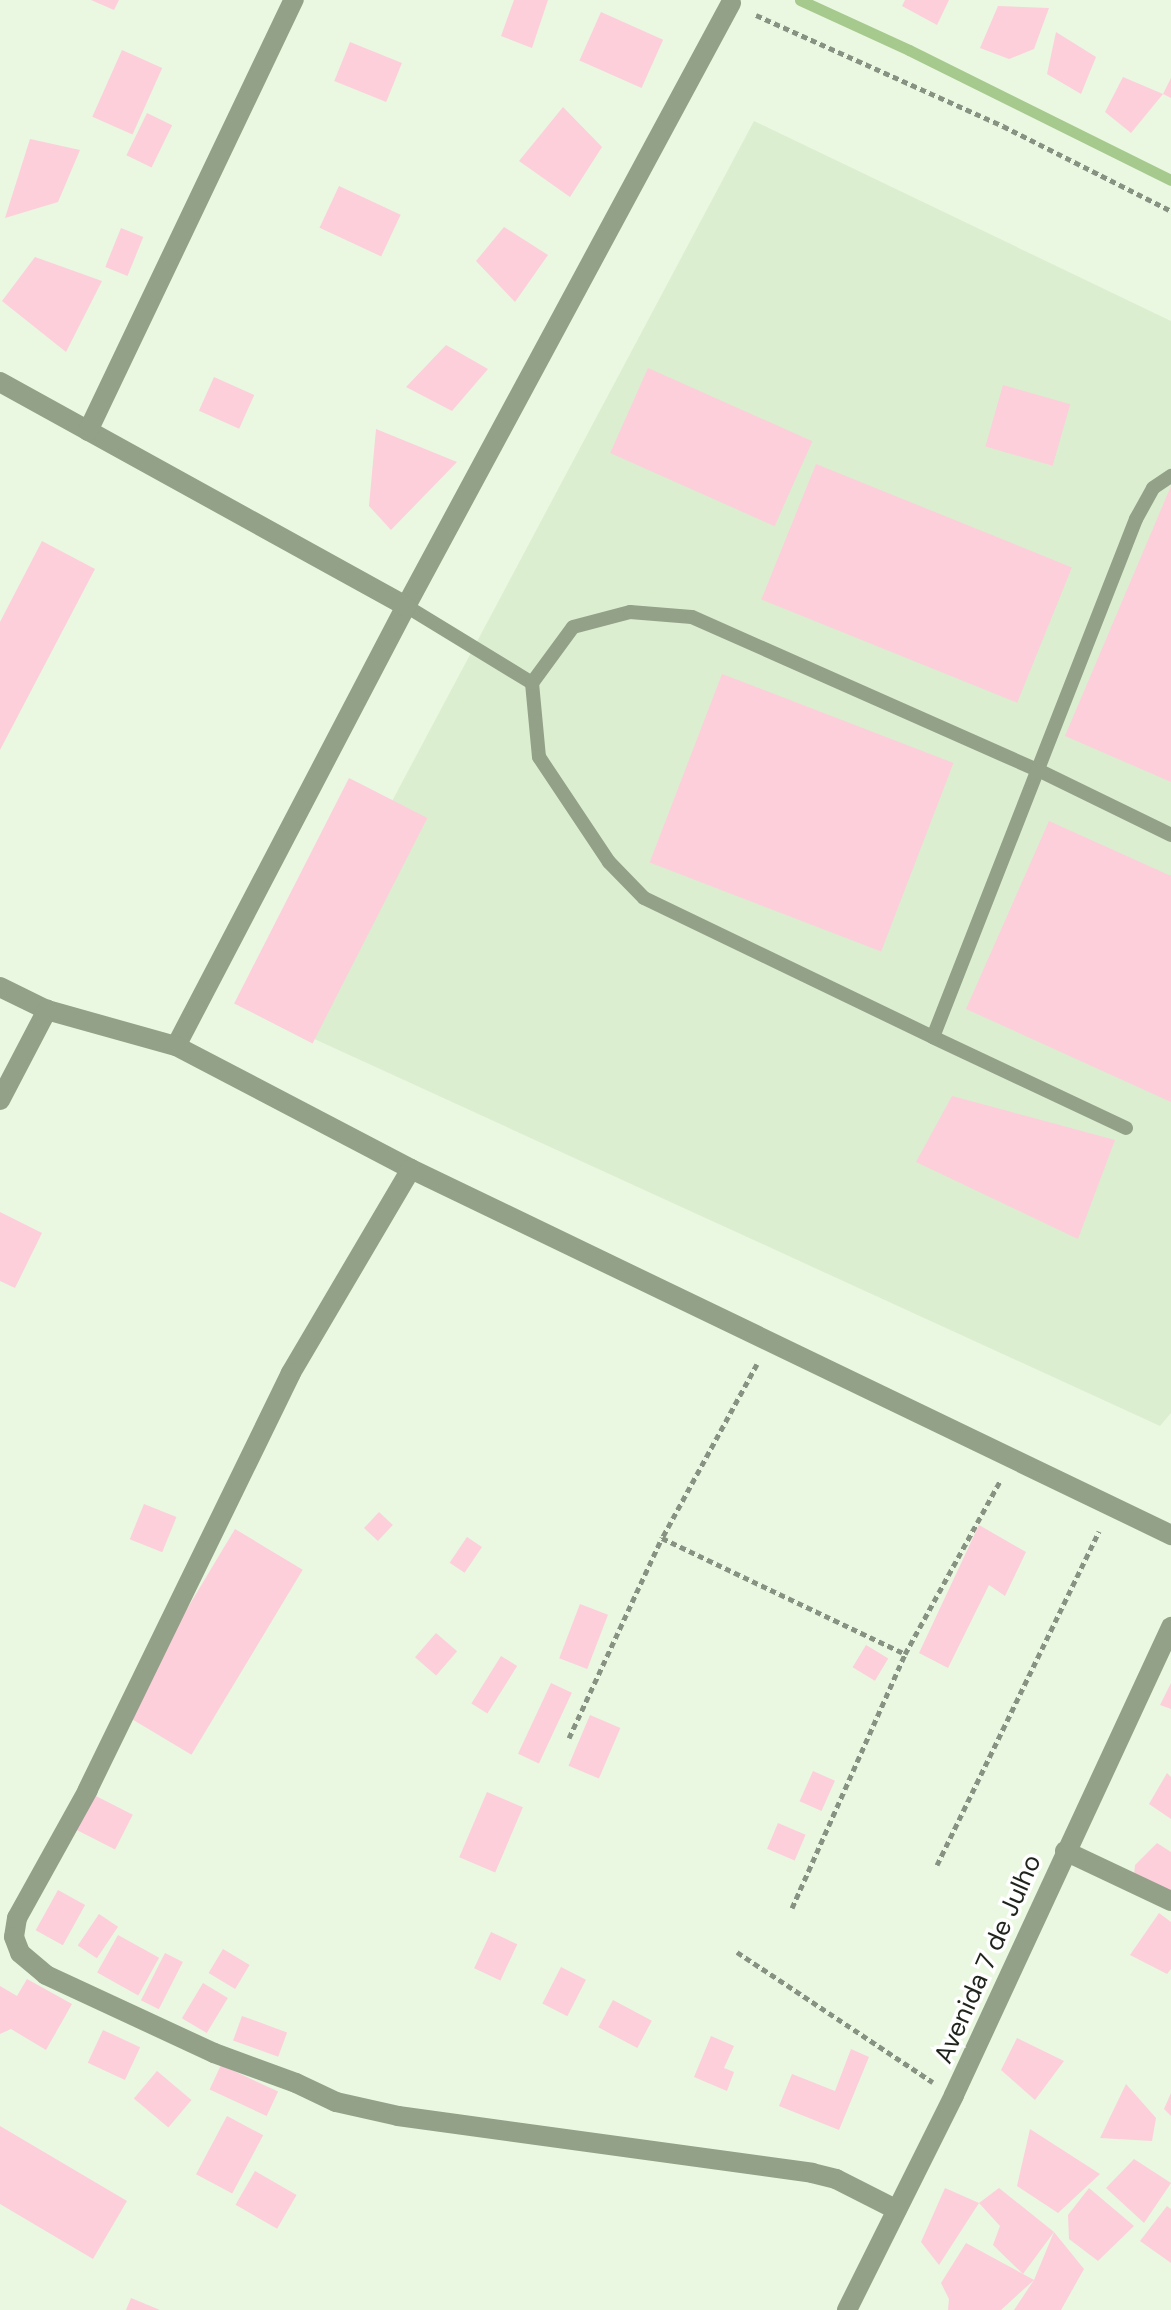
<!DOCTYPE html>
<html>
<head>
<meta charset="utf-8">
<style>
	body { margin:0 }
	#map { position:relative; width:1171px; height:2310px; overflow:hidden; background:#eaf8e1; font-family:"DM Sans",sans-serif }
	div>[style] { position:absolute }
	.built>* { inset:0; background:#dceed0 }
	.stream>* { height:11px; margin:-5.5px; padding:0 5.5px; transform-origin:5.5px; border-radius:5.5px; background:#a6c98e }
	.building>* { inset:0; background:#fccfdb; transform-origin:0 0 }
	.path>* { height:5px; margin-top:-2.5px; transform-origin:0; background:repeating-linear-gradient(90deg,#889282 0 6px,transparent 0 10px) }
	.service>* { height:14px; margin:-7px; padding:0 7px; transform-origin:7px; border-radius:7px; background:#92a188 }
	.minor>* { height:20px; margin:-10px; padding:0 10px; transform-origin:10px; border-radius:10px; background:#92a188 }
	span { translate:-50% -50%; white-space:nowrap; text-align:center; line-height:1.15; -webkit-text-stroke:7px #fff; paint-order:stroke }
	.street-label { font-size:26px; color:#1f241c }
</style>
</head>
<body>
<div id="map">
	<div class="built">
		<div style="clip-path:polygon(754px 121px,1171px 321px,1171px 1413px,1160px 1426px,275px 1021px)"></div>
	</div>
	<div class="stream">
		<div style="left:800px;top:0;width:120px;rotate:24.6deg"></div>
		<div style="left:909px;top:50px;width:292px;rotate:26.4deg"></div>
	</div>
	<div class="building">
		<div style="clip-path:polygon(91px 0,119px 0,114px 10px)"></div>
		<div style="clip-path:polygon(514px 0,548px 0,532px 48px,501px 36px)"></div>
		<div style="clip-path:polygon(905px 0,949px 0,937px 25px,902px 6px)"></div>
		<div style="clip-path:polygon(998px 6px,1049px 8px,1034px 49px,1009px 59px,980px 48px)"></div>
		<div style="left:601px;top:12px;width:68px;height:53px;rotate:24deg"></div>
		<div style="clip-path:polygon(1056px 32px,1096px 57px,1081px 94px,1047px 74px)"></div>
		<div style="left:350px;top:42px;width:56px;height:42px;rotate:22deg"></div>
		<div style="left:122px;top:50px;width:44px;height:73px;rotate:24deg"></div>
		<div style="clip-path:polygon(1123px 77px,1163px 94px,1131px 133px,1105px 112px)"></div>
		<div style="clip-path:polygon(1171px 78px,1171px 98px,1163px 94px)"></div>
		<div style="clip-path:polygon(563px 107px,602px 147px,570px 197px,519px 161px)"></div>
		<div style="left:147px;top:113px;width:28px;height:47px;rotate:26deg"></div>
		<div style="clip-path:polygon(30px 139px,80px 150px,58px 202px,5px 218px)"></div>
		<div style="left:339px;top:186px;width:68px;height:46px;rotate:25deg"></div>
		<div style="clip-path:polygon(504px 227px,548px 255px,515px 302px,476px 261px)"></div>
		<div style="left:121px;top:228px;width:24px;height:42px;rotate:22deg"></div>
		<div style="clip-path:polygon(35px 257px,102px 281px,66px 352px,2px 301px)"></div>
		<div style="clip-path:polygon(446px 345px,488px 369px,452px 411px,406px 387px)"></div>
		<div style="left:648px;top:368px;width:180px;height:93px;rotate:24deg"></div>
		<div style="left:214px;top:377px;width:44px;height:37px;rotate:24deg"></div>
		<div style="left:1003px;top:385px;width:70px;height:64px;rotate:16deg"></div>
		<div style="clip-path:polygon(376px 429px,457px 462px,391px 530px,369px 506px)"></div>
		<div style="left:816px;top:464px;width:276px;height:146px;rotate:22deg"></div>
		<div style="clip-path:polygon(1171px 486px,1171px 782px,1065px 736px)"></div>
		<div style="clip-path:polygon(42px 541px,95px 569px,0 750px,0 622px)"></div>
		<div style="left:722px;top:674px;width:248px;height:202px;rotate:21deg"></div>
		<div style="left:349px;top:778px;width:88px;height:253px;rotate:27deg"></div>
		<div style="clip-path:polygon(1049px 821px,1171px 876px,1171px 1102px,966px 1009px)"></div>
		<div style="clip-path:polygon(952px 1096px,1115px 1140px,1078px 1239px,916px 1162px)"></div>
		<div style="clip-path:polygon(0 1212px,42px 1233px,15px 1288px,0 1281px)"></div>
		<div style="left:144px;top:1504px;width:35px;height:38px;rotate:22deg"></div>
		<div style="left:379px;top:1512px;width:19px;height:22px;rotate:43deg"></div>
		<div style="clip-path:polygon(979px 1525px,1026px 1552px,1005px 1596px,989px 1585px,948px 1668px,919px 1653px)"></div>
		<div style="left:235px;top:1529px;width:79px;height:216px;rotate:31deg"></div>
		<div style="left:467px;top:1537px;width:18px;height:31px;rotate:34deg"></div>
		<div style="left:580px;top:1604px;width:30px;height:58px;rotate:21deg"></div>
		<div style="left:436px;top:1633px;width:28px;height:32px;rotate:41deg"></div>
		<div style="left:866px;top:1645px;width:26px;height:26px;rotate:31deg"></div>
		<div style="left:501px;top:1656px;width:19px;height:56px;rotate:32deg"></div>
		<div style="left:551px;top:1683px;width:23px;height:78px;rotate:25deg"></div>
		<div style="clip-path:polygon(1171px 1683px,1171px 1709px,1160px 1705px)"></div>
		<div style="left:590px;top:1715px;width:33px;height:55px;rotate:23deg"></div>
		<div style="left:813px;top:1771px;width:24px;height:33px;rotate:24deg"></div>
		<div style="clip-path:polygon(1167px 1773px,1171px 1777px,1171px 1819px,1149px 1804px)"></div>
		<div style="left:487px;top:1792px;width:39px;height:71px;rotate:23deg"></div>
		<div style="left:90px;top:1793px;width:48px;height:39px;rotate:27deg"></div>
		<div style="left:778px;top:1823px;width:30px;height:28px;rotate:23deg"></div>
		<div style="clip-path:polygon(1157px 1843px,1171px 1852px,1171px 1892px,1134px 1875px,1135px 1865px)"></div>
		<div style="left:58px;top:1890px;width:31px;height:46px;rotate:29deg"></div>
		<div style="clip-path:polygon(1159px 1913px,1171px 1922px,1171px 1969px,1167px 1974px,1130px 1955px)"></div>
		<div style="left:99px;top:1914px;width:23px;height:38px;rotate:34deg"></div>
		<div style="left:491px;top:1932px;width:29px;height:40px;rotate:25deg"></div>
		<div style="left:118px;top:1935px;width:47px;height:43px;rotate:29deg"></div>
		<div style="left:223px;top:1949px;width:31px;height:28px;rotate:31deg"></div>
		<div style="left:165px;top:1953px;width:20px;height:53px;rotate:27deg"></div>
		<div style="left:561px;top:1967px;width:28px;height:41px;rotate:27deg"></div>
		<div style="clip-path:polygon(27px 1979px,72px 2004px,46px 2050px,11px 2029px,0 2034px,0 1986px,17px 1996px)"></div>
		<div style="left:203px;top:1983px;width:29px;height:41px;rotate:31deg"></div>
		<div style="left:613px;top:2000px;width:44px;height:31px;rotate:28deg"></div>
		<div style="left:242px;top:2016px;width:48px;height:26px;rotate:20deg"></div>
		<div style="left:103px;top:2030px;width:41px;height:36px;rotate:25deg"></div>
		<div style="clip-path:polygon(711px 2036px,734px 2046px,724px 2068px,734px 2072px,727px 2091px,694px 2077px)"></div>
		<div style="clip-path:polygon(1017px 2038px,1064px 2061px,1035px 2100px,1001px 2070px)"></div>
		<div style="clip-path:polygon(851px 2049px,869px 2057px,839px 2130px,779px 2106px,792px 2074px,835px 2091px)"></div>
		<div style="left:221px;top:2065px;width:63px;height:27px;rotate:25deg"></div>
		<div style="left:157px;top:2071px;width:45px;height:36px;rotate:40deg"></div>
		<div style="clip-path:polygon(1126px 2084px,1156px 2118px,1152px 2141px,1100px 2138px)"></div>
		<div style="clip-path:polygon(1171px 2093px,1171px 2116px,1164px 2109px)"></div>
		<div style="left:227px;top:2116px;width:41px;height:66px;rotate:28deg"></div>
		<div style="clip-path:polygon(0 2126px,127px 2201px,93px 2259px,0 2204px)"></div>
		<div style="clip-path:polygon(1030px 2129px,1100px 2174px,1058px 2213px,1017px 2186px)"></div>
		<div style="clip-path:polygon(1134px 2159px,1171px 2183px,1144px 2223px,1106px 2188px)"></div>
		<div style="left:255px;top:2171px;width:48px;height:39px;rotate:30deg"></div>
		<div style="clip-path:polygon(945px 2188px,979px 2203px,939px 2265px,921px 2242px)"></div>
		<div style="clip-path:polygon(999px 2188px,1054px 2232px,1023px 2274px,993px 2245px,1000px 2226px,979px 2203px)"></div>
		<div style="clip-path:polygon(1089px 2188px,1134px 2226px,1098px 2261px,1069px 2239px,1068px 2215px)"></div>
		<div style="clip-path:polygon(1167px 2206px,1171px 2209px,1171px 2263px,1140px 2241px)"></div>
		<div style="clip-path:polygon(1054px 2232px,1084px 2269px,1061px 2310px,1014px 2310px,1034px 2280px,1001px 2310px,948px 2310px,949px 2299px,941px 2283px,966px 2243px,1034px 2280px)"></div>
		<div style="clip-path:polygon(131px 2298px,160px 2310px,126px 2310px)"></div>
	</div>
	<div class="path">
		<div style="left:756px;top:15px;width:271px;rotate:24.2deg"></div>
		<div style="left:1003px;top:126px;width:188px;rotate:26.8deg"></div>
		<div style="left:757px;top:1364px;width:198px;rotate:118.6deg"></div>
		<div style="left:662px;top:1538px;width:269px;rotate:25.5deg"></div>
		<div style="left:569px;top:1738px;width:221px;rotate:-65.1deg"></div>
		<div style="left:937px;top:1865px;width:371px;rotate:-64.1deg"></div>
		<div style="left:792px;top:1908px;width:278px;rotate:-66deg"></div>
		<div style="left:905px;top:1654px;width:197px;rotate:-61.2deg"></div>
		<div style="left:737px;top:1952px;width:235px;rotate:33.6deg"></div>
	</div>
	<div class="service">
		<div style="left:406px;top:606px;width:148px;rotate:31.4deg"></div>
		<div style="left:532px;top:683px;width:74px;rotate:84.6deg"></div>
		<div style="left:539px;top:757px;width:126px;rotate:56.3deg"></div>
		<div style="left:609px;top:862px;width:50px;rotate:45.8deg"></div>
		<div style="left:644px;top:898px;width:321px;rotate:25.7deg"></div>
		<div style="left:532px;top:683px;width:69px;rotate:-53.8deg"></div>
		<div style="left:573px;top:627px;width:59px;rotate:-14.7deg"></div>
		<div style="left:630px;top:612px;width:62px;rotate:4.6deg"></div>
		<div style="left:692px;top:617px;width:378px;rotate:23.9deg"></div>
		<div style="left:1038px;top:770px;width:148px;rotate:26deg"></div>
		<div style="left:1126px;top:1128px;width:213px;rotate:-154.8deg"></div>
		<div style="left:933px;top:1037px;width:556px;rotate:-68.6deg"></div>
		<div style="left:1136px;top:519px;width:35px;rotate:-61deg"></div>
		<div style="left:1153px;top:488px;width:22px;rotate:-34deg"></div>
	</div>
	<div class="minor">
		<div style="left:731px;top:3px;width:685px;rotate:118.32deg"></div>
		<div style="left:406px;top:606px;width:496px;rotate:117.6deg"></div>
		<div style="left:176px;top:1046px;width:265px;rotate:27.6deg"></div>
		<div style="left:411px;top:1169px;width:844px;rotate:25.71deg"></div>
		<div style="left:0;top:382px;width:464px;rotate:28.9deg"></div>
		<div style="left:88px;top:431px;width:478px;rotate:-64.5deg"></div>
		<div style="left:0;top:987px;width:52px;rotate:26.1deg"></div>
		<div style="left:47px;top:1010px;width:134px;rotate:15.6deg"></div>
		<div style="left:0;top:1100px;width:102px;rotate:-62.4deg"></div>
		<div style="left:411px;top:1169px;width:237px;rotate:120.5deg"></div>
		<div style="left:291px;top:1373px;width:464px;rotate:116deg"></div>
		<div style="left:88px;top:1790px;width:146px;rotate:119deg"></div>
		<div style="left:17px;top:1918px;width:19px;rotate:99deg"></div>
		<div style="left:14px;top:1937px;width:17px;rotate:69deg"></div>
		<div style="left:20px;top:1953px;width:34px;rotate:40deg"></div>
		<div style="left:46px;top:1975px;width:185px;rotate:24.9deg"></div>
		<div style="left:214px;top:2053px;width:87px;rotate:20.1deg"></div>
		<div style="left:296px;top:2083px;width:44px;rotate:25.4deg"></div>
		<div style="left:336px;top:2102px;width:64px;rotate:12.7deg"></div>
		<div style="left:398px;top:2116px;width:418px;rotate:7.8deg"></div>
		<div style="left:812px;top:2173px;width:25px;rotate:14deg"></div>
		<div style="left:836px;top:2179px;width:68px;rotate:26.9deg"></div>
		<div style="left:1065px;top:1851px;width:117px;rotate:25.3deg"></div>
		<div style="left:847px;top:2310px;width:240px;rotate:-63.5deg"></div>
		<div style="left:954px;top:2095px;width:516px;rotate:-65.12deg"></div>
	</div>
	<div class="street-label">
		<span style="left:988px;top:1959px;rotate:-66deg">Avenida 7 de Julho</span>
	</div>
</div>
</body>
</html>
